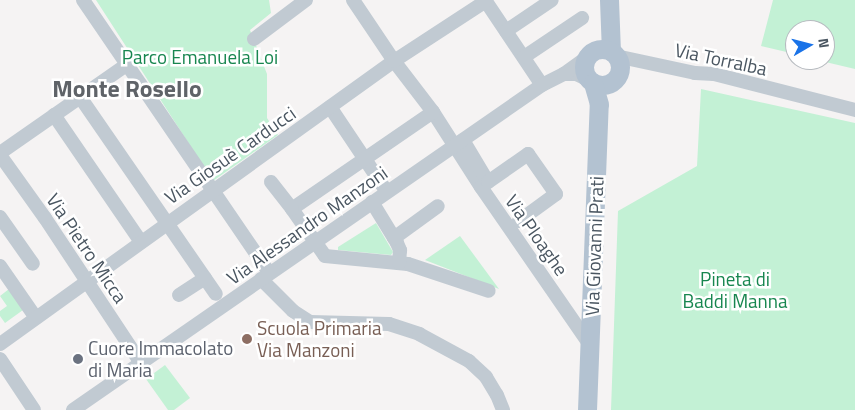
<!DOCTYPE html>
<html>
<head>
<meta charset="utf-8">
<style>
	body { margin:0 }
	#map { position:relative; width:855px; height:410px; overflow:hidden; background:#f5f3f3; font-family:"Titillium Web",sans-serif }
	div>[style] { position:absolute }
	.green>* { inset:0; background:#c3f1d5 }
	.minor>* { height:14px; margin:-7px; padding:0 7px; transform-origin:7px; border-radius:7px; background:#c1cad2 }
	.major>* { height:19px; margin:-9.5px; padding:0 9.5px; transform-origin:9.5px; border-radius:9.5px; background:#b3c2d1 }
	.major>.ring { margin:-9.5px; padding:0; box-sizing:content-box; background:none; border:19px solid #b3c2d1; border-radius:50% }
	.dots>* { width:14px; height:14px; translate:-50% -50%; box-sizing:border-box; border:2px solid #fff; border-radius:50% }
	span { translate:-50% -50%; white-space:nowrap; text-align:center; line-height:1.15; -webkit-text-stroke:5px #fff; paint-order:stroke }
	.park-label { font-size:19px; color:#17864f }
	.street-label { font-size:19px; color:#4a5661 }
	.education-label { font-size:19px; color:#785e54 }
	.left { translate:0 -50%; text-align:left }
	.worship-label { font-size:19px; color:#5b616d }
	.district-label { font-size:24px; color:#5f6368; font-weight:700 }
	.north { position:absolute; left:785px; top:20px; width:50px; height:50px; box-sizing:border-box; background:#fff; border:1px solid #b7bbc0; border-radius:50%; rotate:82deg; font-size:14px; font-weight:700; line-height:20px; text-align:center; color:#4a5661 }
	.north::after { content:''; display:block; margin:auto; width:18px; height:22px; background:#1a73e8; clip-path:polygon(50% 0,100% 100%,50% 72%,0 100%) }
</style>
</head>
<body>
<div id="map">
	<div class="green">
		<div style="clip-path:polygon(96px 0,269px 0,271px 13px,250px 30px,267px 74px,267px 118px,278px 135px,213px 181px)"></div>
		<div style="clip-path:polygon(773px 0,855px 0,855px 69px,817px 60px,825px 60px,825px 30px,795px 30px,795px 54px,761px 46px)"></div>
		<div style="clip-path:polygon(701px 89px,855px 123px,855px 410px,611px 410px,618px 211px,697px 166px)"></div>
		<div style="clip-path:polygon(376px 223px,393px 252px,391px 255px,338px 250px,338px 247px)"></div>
		<div style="clip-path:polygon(460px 236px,499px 289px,425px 260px)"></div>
		<div style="clip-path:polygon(9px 289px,23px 310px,5px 323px,0 316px,0 311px,7px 306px,0 296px)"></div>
		<div style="clip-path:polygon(165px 365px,190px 398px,174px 410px,168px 410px,146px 379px)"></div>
	</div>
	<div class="minor">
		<div style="left:83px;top:0;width:330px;rotate:55.7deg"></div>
		<div style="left:353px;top:0;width:73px;rotate:56.1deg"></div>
		<div style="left:394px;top:61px;width:64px;rotate:52.6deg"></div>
		<div style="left:433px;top:112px;width:89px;rotate:57.4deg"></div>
		<div style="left:481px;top:187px;width:192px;rotate:55.4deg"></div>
		<div style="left:485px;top:0;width:102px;rotate:56.2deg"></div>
		<div style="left:506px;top:31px;width:55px;rotate:-34deg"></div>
		<div style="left:254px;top:39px;width:65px;rotate:-36.9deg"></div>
		<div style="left:616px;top:56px;width:81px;rotate:12.1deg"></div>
		<div style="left:695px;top:73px;width:19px;rotate:3deg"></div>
		<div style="left:714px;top:74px;width:146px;rotate:14.3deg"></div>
		<div style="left:524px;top:57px;width:70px;rotate:-33.9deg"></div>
		<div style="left:564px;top:74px;width:12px"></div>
		<div style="left:576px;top:74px;width:14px;rotate:25deg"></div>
		<div style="left:80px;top:97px;width:239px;rotate:55.4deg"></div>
		<div style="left:330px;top:107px;width:102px;rotate:56.2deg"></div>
		<div style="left:433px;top:112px;width:171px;rotate:145.5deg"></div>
		<div style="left:292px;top:209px;width:57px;rotate:54.9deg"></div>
		<div style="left:325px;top:256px;width:83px;rotate:5.5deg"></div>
		<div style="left:408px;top:264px;width:85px;rotate:18.4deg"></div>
		<div style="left:54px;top:115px;width:154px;rotate:55.6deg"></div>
		<div style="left:463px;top:140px;width:49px;rotate:59.2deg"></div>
		<div style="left:488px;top:182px;width:49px;rotate:-35deg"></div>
		<div style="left:528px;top:154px;width:49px;rotate:55deg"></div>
		<div style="left:556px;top:194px;width:46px;rotate:143.9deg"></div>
		<div style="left:0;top:153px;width:154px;rotate:-34.9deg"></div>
		<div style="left:0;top:155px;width:77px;rotate:54.5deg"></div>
		<div style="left:45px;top:218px;width:174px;rotate:56.5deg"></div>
		<div style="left:271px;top:182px;width:34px;rotate:52deg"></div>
		<div style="left:372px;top:202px;width:48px;rotate:58.6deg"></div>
		<div style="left:397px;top:243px;width:8px;rotate:67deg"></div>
		<div style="left:400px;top:250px;width:13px;rotate:94deg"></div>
		<div style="left:0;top:217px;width:57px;rotate:54.9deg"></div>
		<div style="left:394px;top:238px;width:54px;rotate:-36deg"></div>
		<div style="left:0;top:266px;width:63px;rotate:55.3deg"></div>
		<div style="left:261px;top:279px;width:45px;rotate:45deg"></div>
		<div style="left:293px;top:311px;width:20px;rotate:33deg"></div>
		<div style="left:310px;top:322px;width:79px;rotate:1.5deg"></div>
		<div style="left:389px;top:324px;width:32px;rotate:18deg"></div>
		<div style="left:419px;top:334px;width:57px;rotate:28.4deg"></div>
		<div style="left:469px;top:361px;width:23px;rotate:43deg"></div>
		<div style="left:486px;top:377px;width:21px;rotate:59deg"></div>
		<div style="left:497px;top:395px;width:16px;rotate:68deg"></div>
		<div style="left:179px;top:295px;width:31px;rotate:-33deg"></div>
		<div style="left:0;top:344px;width:485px;rotate:-35.7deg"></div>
		<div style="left:394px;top:61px;width:110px;rotate:-33.1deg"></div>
		<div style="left:0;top:359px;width:61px;rotate:56.3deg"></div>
		<div style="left:73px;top:410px;width:571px;rotate:-34.72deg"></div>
		<div style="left:542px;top:85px;width:25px;rotate:-27deg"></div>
		<div style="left:564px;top:74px;width:27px;rotate:-36deg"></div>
	</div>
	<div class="major">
		<div style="left:609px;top:0;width:51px;rotate:87.8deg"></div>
		<div class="ring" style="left:584px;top:49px;width:17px;height:17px"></div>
		<div style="left:587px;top:410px;width:306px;rotate:-87.8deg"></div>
		<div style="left:599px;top:104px;width:22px;rotate:-106deg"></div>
	</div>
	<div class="dots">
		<div style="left:247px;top:339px;background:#8d6e63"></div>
		<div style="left:78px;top:359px;background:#6b7280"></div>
	</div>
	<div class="park-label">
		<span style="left:200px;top:57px">Parco Emanuela Loi</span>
		<span style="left:735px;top:290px">Pineta di<br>Baddi Manna</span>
	</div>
	<div class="street-label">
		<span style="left:721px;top:59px;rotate:12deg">Via Torralba</span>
		<span style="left:230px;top:155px;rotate:-35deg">Via Giosuè Carducci</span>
		<span style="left:307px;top:225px;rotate:-35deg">Via Alessandro Manzoni</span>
		<span style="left:537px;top:235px;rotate:55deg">Via Ploaghe</span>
		<span style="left:594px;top:246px;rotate:-88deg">Via Giovanni Prati</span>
		<span style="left:87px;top:248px;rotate:56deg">Via Pietro Micca</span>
	</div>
	<div class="education-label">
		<span class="left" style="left:257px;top:339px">Scuola Primaria<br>Via Manzoni</span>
	</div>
	<div class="worship-label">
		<span class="left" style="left:88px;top:359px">Cuore Immacolato<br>di Maria</span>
	</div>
	<div class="district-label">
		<span style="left:127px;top:89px">Monte Rosello</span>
	</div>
	<div class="north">N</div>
</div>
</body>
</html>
